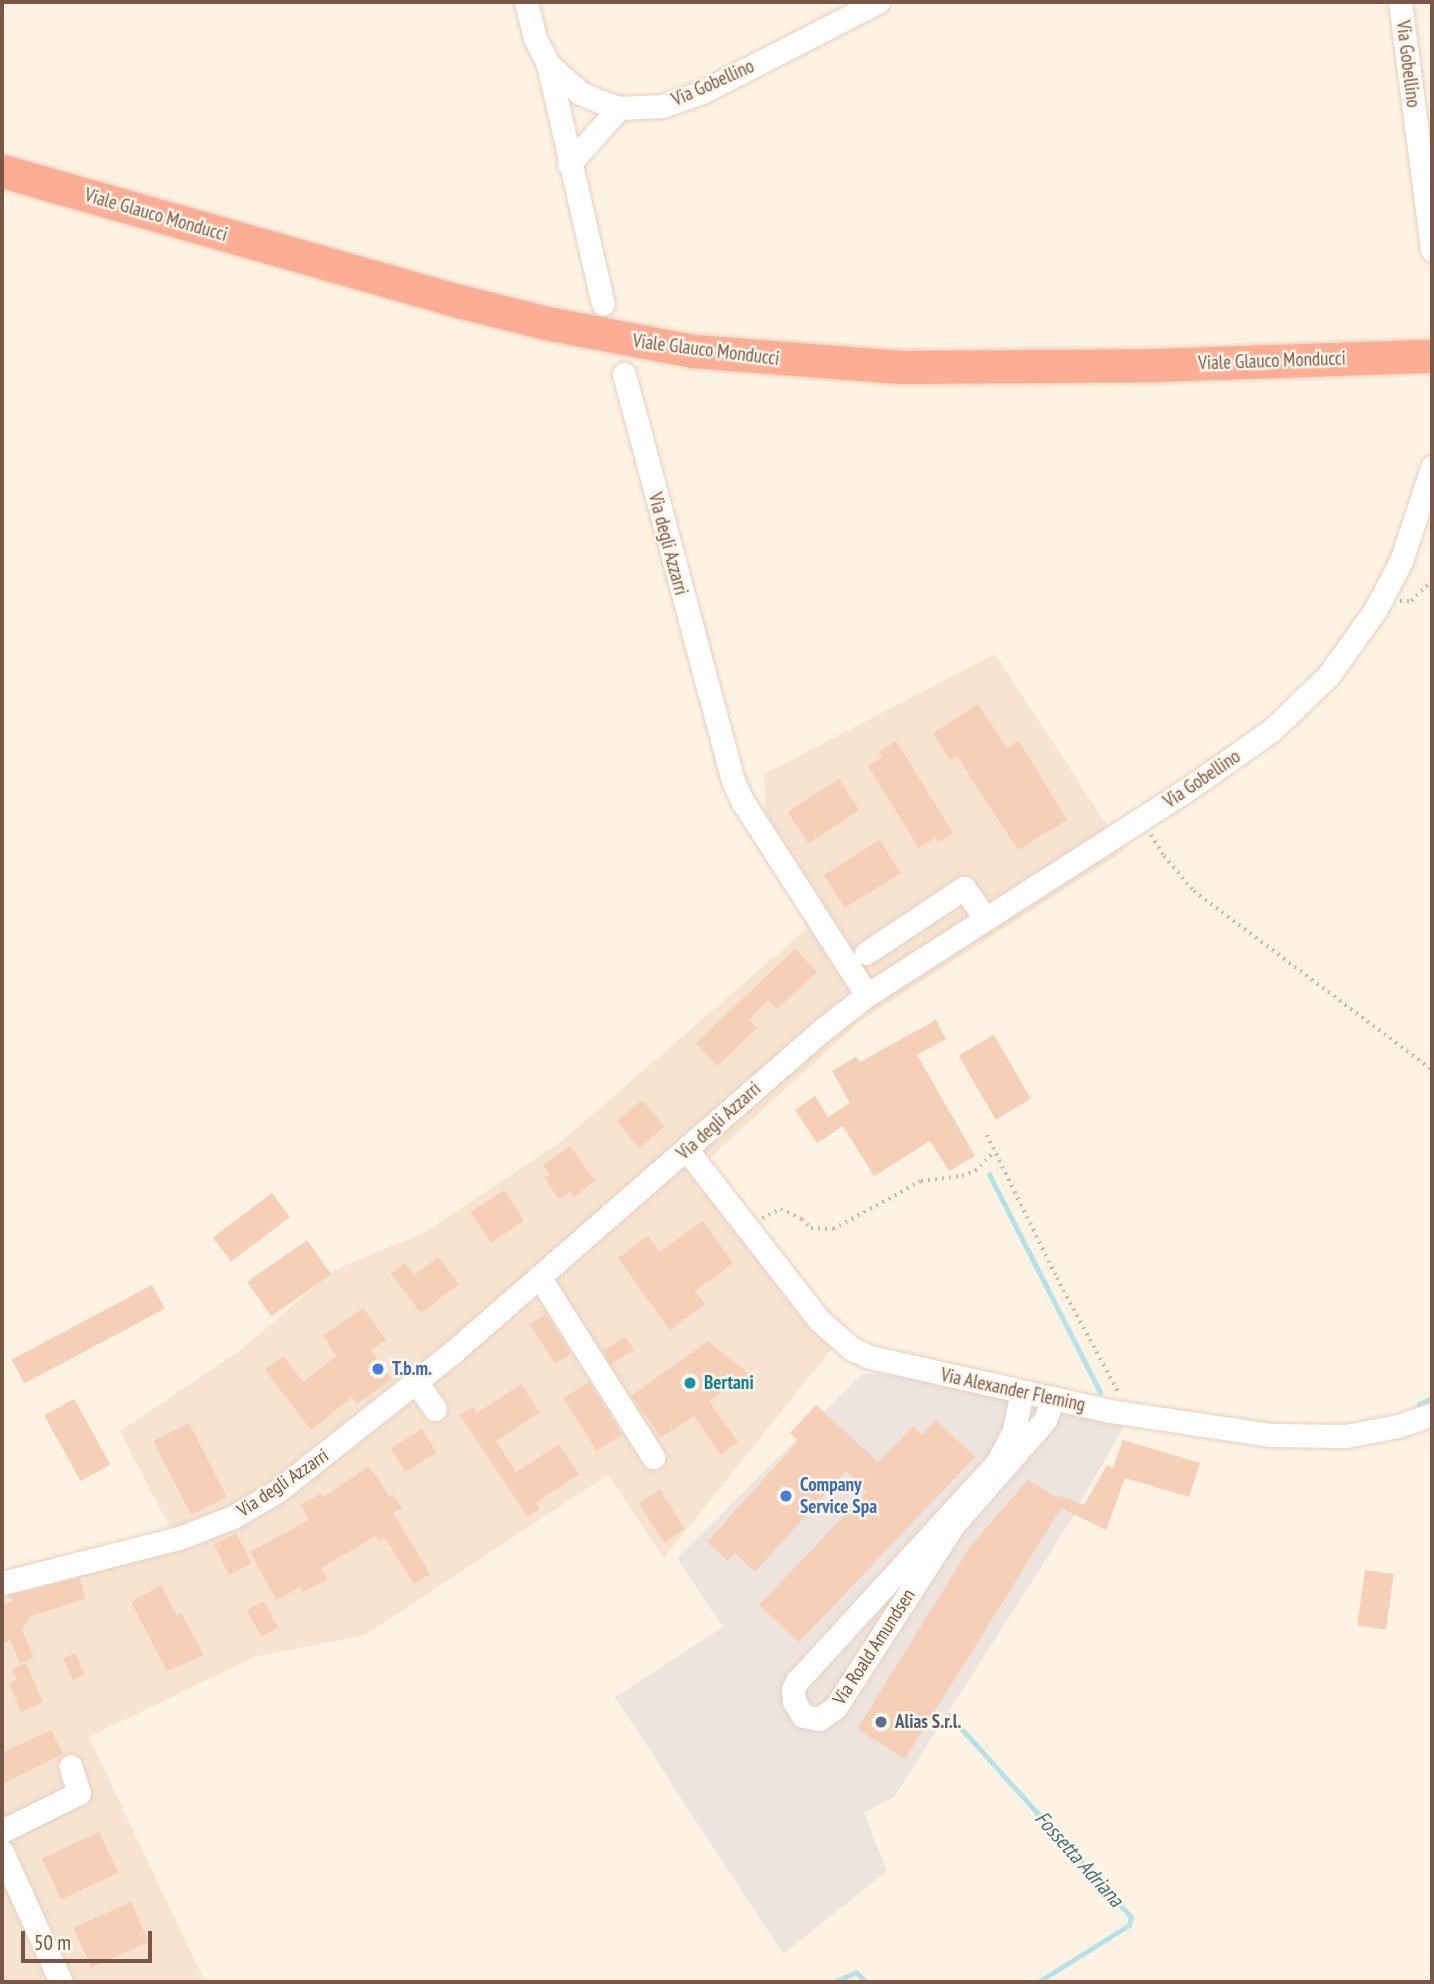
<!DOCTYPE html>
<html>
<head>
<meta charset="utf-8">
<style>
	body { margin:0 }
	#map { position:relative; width:1434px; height:1984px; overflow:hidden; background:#fef3e2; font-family:"PT Sans Narrow",sans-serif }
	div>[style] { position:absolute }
	.residential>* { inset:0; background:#f6e4d0 }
	.industrial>* { inset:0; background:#ede4dd }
	.stream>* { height:5px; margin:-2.5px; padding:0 2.5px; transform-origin:2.5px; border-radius:2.5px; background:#b5e2e9 }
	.building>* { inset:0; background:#f6cfb7; transform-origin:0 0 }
	.path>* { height:3.5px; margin-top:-1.75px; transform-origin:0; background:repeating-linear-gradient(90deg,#dbb29a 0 2px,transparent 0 7px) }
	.roads { filter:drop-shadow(0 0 2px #e5d0bf) drop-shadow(0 0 2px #e5d0bf) }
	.minor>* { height:23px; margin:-11.5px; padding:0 11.5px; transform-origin:11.5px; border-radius:11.5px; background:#fff }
	.highway>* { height:33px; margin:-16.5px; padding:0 16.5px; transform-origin:16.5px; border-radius:16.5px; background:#fdad93 }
	.dots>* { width:19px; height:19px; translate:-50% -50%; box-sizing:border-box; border:4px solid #fff6ea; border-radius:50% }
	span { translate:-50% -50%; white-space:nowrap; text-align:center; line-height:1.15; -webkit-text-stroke:5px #fff6ea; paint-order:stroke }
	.street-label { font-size:19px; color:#785746 }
	.shop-label { font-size:19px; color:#366cbe; font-weight:700 }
	.left { translate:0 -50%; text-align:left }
	.culture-label { font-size:19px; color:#0d838f; font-weight:700 }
	.service-label { font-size:19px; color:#4e5e75; font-weight:700 }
	.water-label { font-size:21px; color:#39747e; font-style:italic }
	.frame { position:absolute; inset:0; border:4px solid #785746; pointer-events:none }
	.scale { position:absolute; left:21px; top:1931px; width:131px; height:32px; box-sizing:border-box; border:4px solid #785746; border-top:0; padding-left:9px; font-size:21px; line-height:24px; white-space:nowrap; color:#785746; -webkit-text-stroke:5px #fff6ea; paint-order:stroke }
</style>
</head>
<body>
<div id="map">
	<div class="residential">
		<div style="clip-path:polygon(995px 654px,1124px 851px,860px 1021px,700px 1167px,833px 1347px,664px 1558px,608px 1475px,365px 1635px,254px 1657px,89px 1737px,205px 1982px,2px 1982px,2px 1591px,179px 1546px,120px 1431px,243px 1348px,334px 1270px,423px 1233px,563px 1140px,807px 928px,766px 837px,764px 774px)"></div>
	</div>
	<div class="industrial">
		<div style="clip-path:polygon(862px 1374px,995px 1378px,1130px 1415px,1068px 1525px,894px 1797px,864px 1813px,887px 1871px,783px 1954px,615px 1697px,723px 1627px,677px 1558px)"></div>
	</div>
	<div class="stream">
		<div style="left:989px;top:1174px;width:245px;rotate:63deg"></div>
		<div style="left:1419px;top:1404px;width:14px;rotate:-25deg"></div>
		<div style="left:949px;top:1715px;width:272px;rotate:48deg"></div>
		<div style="left:1131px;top:1917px;width:8px;rotate:104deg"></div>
		<div style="left:1129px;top:1925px;width:107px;rotate:147.9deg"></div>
		<div style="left:856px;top:1972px;width:14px;rotate:45deg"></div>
		<div style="left:834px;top:1982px;width:20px;rotate:-24deg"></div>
	</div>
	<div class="building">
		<div style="clip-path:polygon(978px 704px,1007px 748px,1019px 741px,1067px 820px,1018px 850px,957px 756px,950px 760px,933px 733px)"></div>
		<div style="clip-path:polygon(896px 741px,953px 833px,938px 842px,935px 838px,919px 848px,868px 766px,882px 757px,879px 752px)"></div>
		<div style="left:839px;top:779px;width:37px;height:61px;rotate:57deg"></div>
		<div style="left:880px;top:840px;width:39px;height:66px;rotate:58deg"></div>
		<div style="clip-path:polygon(795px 949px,817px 972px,777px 1009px,769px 1000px,749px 1019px,757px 1028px,717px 1066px,696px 1043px)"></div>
		<div style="clip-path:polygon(936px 1020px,946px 1039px,917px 1055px,975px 1156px,949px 1171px,930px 1141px,874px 1176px,843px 1126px,817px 1143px,795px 1110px,815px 1096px,828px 1117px,850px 1103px,832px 1071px,856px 1057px,860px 1062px)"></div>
		<div style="left:994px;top:1035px;width:74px;height:41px;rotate:60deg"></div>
		<div style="left:642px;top:1100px;width:35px;height:33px;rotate:50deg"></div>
		<div style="clip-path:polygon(570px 1146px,595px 1181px,574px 1197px,570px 1192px,559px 1199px,544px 1178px,550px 1174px,543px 1165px)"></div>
		<div style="left:504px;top:1190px;width:37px;height:40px;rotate:57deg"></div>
		<div style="left:272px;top:1193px;width:30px;height:74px;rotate:53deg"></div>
		<div style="clip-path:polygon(703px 1221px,733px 1263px,695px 1291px,705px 1304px,670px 1330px,618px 1258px,648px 1236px,659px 1252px)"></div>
		<div style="left:307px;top:1240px;width:42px;height:73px;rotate:55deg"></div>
		<div style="clip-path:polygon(438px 1257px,459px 1284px,421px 1313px,391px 1274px,405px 1263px,415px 1275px)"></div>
		<div style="left:152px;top:1285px;width:27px;height:159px;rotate:62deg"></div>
		<div style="clip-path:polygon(363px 1308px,386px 1340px,371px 1350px,392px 1379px,357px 1404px,352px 1397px,311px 1430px,265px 1370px,283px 1356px,303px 1382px,336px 1356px,323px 1336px)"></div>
		<div style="left:546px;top:1314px;width:47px;height:19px;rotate:58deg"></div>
		<div style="left:626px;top:1337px;width:16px;height:27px;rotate:60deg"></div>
		<div style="clip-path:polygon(708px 1341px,748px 1373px,709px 1401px,738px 1442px,721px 1455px,694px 1416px,661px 1437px,631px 1396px)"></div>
		<div style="left:589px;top:1382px;width:62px;height:30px;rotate:58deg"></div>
		<div style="clip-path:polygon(521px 1384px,539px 1412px,496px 1441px,516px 1472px,559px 1444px,579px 1474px,536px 1503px,540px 1509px,528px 1517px,460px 1415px,473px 1407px,477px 1413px)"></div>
		<div style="left:74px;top:1399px;width:75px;height:34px;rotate:61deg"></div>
		<div style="clip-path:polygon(816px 1405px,878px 1462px,913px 1426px,922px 1435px,936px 1420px,975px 1457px,799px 1642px,759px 1605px,867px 1492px,846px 1471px,755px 1572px,735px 1553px,728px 1561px,707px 1542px,798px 1441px,790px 1433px)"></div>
		<div style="left:189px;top:1423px;width:83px;height:40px;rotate:63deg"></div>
		<div style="left:422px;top:1429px;width:28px;height:37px;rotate:58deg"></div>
		<div style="clip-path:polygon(1123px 1440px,1200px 1463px,1189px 1497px,1125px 1478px,1106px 1530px,1061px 1508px,905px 1759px,857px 1729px,972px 1544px,1028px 1480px,1057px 1498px,1058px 1495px,1084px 1505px,1107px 1465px,1113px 1468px)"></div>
		<div style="clip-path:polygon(369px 1466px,390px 1497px,393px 1494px,402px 1508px,393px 1513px,430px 1574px,414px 1584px,385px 1538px,379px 1541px,376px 1536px,321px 1568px,327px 1579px,303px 1592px,300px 1587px,276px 1600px,250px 1552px,309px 1520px,301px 1505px,321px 1493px,323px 1497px)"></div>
		<div style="left:660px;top:1490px;width:46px;height:25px;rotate:57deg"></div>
		<div style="left:236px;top:1533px;width:34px;height:25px;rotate:63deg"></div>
		<div style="left:1365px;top:1570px;width:29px;height:56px;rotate:8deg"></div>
		<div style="clip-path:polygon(80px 1578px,86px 1599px,30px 1616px,22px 1629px,34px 1657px,20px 1663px,10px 1640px,2px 1644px,2px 1605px,13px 1600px,10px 1595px)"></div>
		<div style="clip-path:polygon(161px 1585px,177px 1616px,181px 1613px,204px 1655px,167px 1671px,131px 1602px)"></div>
		<div style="left:264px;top:1601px;width:30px;height:19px;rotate:62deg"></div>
		<div style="left:75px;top:1653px;width:24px;height:13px;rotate:66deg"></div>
		<div style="clip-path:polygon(26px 1663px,43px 1702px,21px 1712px,9px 1683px,17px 1679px,12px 1669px)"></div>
		<div style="clip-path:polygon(51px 1730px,63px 1754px,2px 1784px,2px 1753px)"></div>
		<div style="left:99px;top:1832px;width:45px;height:63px;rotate:65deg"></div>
		<div style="left:131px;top:1902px;width:44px;height:63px;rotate:66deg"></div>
	</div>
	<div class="path">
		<div style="left:1400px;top:601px;width:11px"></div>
		<div style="left:1411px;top:601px;width:29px;rotate:-44deg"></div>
		<div style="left:1151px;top:835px;width:25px;rotate:58deg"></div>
		<div style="left:1164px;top:856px;width:46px;rotate:49.4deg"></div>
		<div style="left:1194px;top:891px;width:298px;rotate:36.9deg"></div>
		<div style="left:987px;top:1135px;width:159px;rotate:63.9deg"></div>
		<div style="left:1057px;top:1278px;width:131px;rotate:61.7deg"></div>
		<div style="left:762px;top:1218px;width:21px;rotate:-25deg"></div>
		<div style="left:781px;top:1209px;width:23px;rotate:25deg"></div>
		<div style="left:802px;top:1219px;width:13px;rotate:45deg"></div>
		<div style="left:811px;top:1228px;width:22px;rotate:3deg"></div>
		<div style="left:833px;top:1229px;width:100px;rotate:-28.6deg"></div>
		<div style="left:921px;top:1181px;width:41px;rotate:-7deg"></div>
		<div style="left:962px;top:1176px;width:14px;rotate:-21deg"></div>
		<div style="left:975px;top:1171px;width:28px;rotate:-45deg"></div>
	</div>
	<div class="roads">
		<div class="minor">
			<div style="left:526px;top:2px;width:37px;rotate:76deg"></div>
			<div style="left:535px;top:38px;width:29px;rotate:63deg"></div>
			<div style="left:548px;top:64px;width:246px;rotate:77.1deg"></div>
			<div style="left:1400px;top:2px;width:250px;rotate:82.6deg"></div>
			<div style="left:548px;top:64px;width:43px;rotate:42.2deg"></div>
			<div style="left:580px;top:93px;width:21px;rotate:23deg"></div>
			<div style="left:599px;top:101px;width:21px;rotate:19deg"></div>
			<div style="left:619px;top:108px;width:44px;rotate:-2.6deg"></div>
			<div style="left:663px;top:106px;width:41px;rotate:-19.7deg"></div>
			<div style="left:702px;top:92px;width:198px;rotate:-27.1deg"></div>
			<div style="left:569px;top:164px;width:75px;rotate:-48.2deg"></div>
			<div style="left:624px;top:374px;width:421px;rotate:75deg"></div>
			<div style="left:733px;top:781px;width:23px;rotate:65deg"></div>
			<div style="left:743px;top:802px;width:229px;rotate:57.3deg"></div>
			<div style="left:866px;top:953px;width:118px;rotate:-33.6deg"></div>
			<div style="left:964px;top:888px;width:37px;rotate:55deg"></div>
			<div style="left:686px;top:1149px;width:218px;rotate:52.1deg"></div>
			<div style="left:820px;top:1321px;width:43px;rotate:41.2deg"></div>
			<div style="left:852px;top:1349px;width:20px;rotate:24deg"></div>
			<div style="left:870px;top:1357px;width:246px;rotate:12.7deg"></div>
			<div style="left:1110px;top:1411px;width:162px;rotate:8.5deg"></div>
			<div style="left:1270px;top:1435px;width:76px;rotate:0.8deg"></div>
			<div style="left:1346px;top:1436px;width:53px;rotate:-10.9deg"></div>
			<div style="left:1398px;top:1426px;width:36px;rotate:-19deg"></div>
			<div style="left:540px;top:1278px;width:212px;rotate:57.7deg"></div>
			<div style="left:416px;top:1382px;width:33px;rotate:55deg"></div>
			<div style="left:1022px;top:1392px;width:40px;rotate:102deg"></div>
			<div style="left:1014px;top:1431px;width:36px;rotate:118deg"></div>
			<div style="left:997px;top:1463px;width:296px;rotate:132.5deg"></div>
			<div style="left:797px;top:1681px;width:10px;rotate:114deg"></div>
			<div style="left:793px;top:1690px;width:11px;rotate:85deg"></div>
			<div style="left:794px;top:1701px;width:17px;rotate:59deg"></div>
			<div style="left:803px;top:1716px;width:16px;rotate:11deg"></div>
			<div style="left:819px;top:1719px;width:19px;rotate:-35deg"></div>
			<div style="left:835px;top:1708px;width:219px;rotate:-57.1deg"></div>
			<div style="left:954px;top:1524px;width:138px;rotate:-48.8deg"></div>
			<div style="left:1045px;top:1420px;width:22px;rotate:-69deg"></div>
			<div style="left:2px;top:1583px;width:183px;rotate:-14.3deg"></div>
			<div style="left:179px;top:1538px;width:58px;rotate:-21.3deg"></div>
			<div style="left:233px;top:1517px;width:50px;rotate:-30.2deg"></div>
			<div style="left:276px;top:1492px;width:226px;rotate:-38.3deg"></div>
			<div style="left:453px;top:1352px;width:490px;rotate:-41.1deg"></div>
			<div style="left:822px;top:1030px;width:57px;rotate:-37.9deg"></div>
			<div style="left:867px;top:995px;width:374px;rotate:-32.7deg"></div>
			<div style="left:1182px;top:793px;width:110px;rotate:-35deg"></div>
			<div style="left:1272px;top:730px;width:78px;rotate:-44deg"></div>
			<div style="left:1328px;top:676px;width:82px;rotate:-54.4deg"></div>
			<div style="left:1376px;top:609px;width:54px;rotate:-62.5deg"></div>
			<div style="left:1401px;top:561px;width:99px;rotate:-71.7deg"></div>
			<div style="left:2px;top:1831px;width:86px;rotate:-26.3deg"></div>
			<div style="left:79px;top:1793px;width:28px;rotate:-108deg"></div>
			<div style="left:2px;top:1852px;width:143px;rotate:65.6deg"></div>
		</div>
		<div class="highway">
			<div style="left:2px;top:171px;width:479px;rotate:15.9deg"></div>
			<div style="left:463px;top:302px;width:86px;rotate:14.2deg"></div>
			<div style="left:546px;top:323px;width:150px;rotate:10.8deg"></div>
			<div style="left:693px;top:351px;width:208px;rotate:4.4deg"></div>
			<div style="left:900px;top:367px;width:255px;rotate:-0.4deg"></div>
			<div style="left:1155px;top:365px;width:277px;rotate:-1.9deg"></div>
		</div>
	</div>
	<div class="dots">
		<div style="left:378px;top:1369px;background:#3f7fe0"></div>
		<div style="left:690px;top:1383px;background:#0f9aa8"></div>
		<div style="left:786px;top:1496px;background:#3f7fe0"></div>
		<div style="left:881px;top:1722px;background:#5c6f8a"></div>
	</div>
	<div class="street-label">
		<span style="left:1408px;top:64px;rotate:83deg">Via Gobellino</span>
		<span style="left:713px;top:83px;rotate:-24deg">Via Gobellino</span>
		<span style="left:156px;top:215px;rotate:16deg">Viale Glauco Monducci</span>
		<span style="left:706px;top:350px;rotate:7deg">Viale Glauco Monducci</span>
		<span style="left:1272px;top:361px;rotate:-2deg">Viale Glauco Monducci</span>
		<span style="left:668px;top:544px;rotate:75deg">Via degli Azzarri</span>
		<span style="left:1202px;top:779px;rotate:-34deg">Via Gobellino</span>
		<span style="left:719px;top:1121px;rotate:-42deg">Via degli Azzarri</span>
		<span style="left:1013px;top:1390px;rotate:12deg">Via Alexander Fleming</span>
		<span style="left:283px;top:1483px;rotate:-34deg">Via degli Azzarri</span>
		<span style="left:874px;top:1647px;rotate:-57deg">Via Roald Amundsen</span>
	</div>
	<div class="shop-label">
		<span class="left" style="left:392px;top:1369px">T.b.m.</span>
		<span class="left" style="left:800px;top:1496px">Company<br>Service Spa</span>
	</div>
	<div class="culture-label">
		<span class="left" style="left:704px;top:1383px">Bertani</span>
	</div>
	<div class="service-label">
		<span class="left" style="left:895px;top:1722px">Alias S.r.l.</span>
	</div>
	<div class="water-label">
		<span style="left:1079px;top:1859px;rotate:48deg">Fossetta Adriana</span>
	</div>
	<div class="frame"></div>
	<div class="scale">50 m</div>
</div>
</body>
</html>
